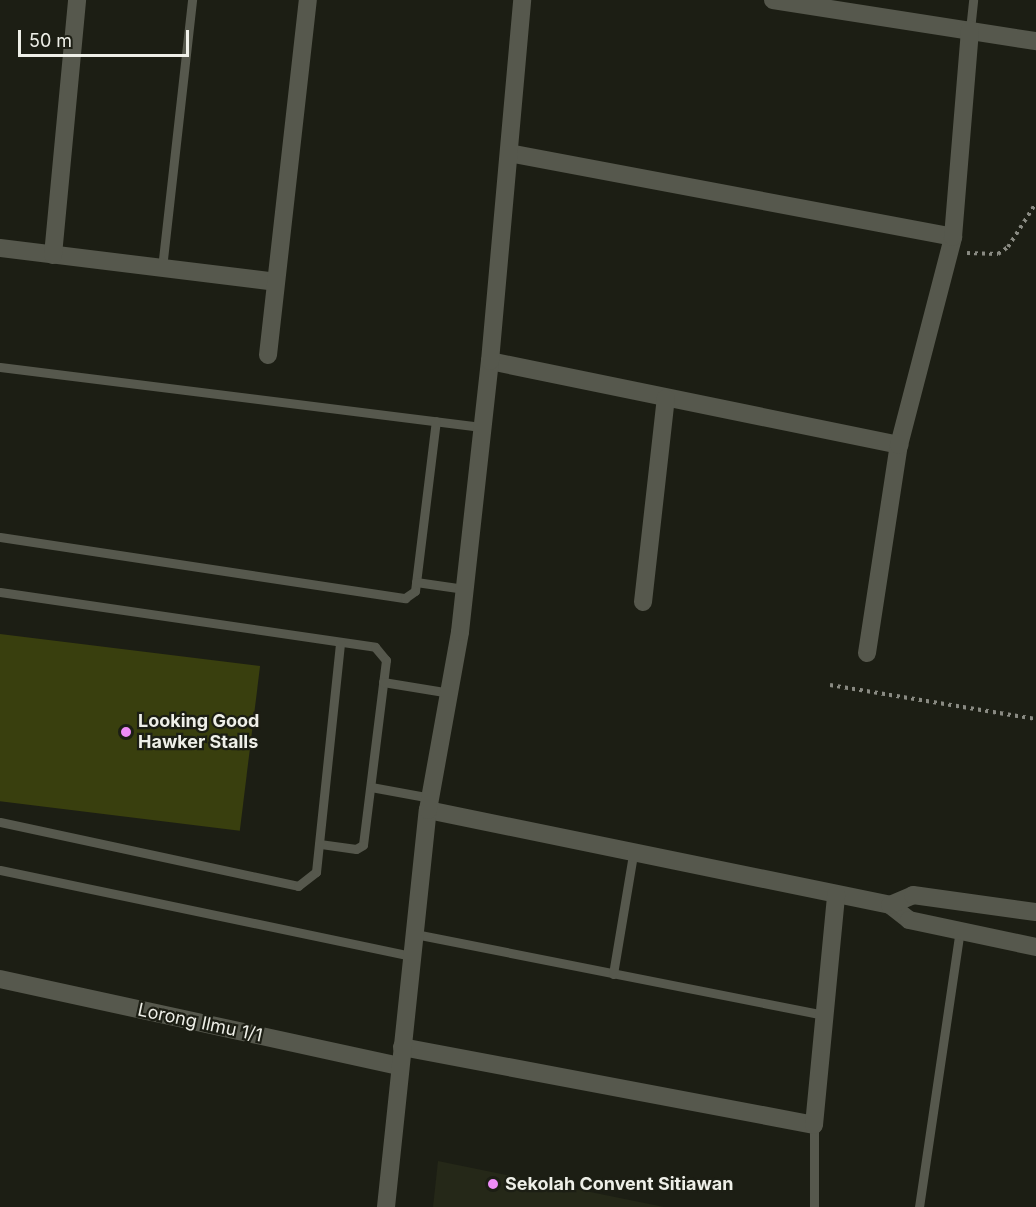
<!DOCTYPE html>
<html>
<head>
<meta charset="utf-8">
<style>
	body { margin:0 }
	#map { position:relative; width:1036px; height:1207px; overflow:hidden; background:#1c1e14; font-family:Inter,sans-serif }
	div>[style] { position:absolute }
	.built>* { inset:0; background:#252818 }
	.building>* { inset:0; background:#393f0e; transform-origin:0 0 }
	.path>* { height:4px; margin-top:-2px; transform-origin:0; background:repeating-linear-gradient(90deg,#898a82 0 3px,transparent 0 7.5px) }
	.lane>* { height:9px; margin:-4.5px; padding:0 4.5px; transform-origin:4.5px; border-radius:4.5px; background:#56584d }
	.street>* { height:18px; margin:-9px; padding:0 9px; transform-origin:9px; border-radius:9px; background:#56584d }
	.dots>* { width:16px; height:16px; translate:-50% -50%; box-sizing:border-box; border:3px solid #1c1e14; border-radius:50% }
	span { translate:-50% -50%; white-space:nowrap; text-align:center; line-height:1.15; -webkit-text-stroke:4.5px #1c1e14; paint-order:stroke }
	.poi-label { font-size:18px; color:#eeefe8; font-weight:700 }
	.left { translate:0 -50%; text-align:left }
	.street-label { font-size:18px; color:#eeefe8 }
	.scale { position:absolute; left:18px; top:30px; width:171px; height:27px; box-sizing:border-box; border:3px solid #eeefe8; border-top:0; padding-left:8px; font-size:18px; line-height:21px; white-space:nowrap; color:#eeefe8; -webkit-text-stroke:4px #1c1e14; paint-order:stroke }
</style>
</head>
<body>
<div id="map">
	<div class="built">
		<div style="clip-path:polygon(438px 1161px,664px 1207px,433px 1207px)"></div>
	</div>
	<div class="building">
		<div style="left:0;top:634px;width:262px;height:166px;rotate:7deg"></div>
	</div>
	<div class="path">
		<div style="left:967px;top:253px;width:31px;rotate:2deg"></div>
		<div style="left:998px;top:254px;width:12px;rotate:-35deg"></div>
		<div style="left:1008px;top:247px;width:52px;rotate:-57.5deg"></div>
		<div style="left:830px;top:685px;width:209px;rotate:9.4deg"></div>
	</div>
	<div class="lane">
		<div style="left:970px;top:30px;width:30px;rotate:-84deg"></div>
		<div style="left:162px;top:268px;width:270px;rotate:-83.6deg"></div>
		<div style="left:0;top:367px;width:487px;rotate:7.1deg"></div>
		<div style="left:0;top:537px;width:410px;rotate:8.6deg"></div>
		<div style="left:405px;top:598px;width:12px;rotate:-35deg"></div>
		<div style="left:415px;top:591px;width:171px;rotate:-83deg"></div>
		<div style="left:416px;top:582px;width:49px;rotate:8.3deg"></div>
		<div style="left:0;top:592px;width:379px;rotate:8.3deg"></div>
		<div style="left:375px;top:647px;width:17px;rotate:50deg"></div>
		<div style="left:386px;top:660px;width:186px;rotate:97.1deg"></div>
		<div style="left:363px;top:845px;width:8px;rotate:150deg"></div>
		<div style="left:356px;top:849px;width:37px;rotate:-172deg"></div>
		<div style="left:383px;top:682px;width:68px;rotate:9.3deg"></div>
		<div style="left:371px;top:787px;width:61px;rotate:10.4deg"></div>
		<div style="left:0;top:822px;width:305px;rotate:12.1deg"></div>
		<div style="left:298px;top:886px;width:23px;rotate:-38deg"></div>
		<div style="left:316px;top:872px;width:231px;rotate:-84deg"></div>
		<div style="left:0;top:870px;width:422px;rotate:11.8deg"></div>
		<div style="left:415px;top:934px;width:417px;rotate:11.2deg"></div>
		<div style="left:613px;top:974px;width:121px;rotate:-80.5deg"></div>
		<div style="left:814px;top:1125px;width:82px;rotate:90deg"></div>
		<div style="left:919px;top:1207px;width:279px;rotate:-81.6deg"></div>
	</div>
	<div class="street">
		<div style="left:773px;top:0;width:266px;rotate:8.9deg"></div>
		<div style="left:509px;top:153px;width:452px;rotate:10.7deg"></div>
		<div style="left:0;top:248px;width:277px;rotate:7deg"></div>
		<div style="left:53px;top:255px;width:256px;rotate:-84.6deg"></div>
		<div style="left:268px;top:355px;width:357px;rotate:-83.6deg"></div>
		<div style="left:490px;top:361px;width:418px;rotate:11.6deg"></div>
		<div style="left:643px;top:602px;width:205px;rotate:-83.6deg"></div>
		<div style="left:867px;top:653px;width:210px;rotate:-81.3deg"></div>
		<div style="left:899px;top:445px;width:215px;rotate:-75.4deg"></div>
		<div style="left:953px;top:237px;width:208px;rotate:-85.3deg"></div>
		<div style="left:428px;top:810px;width:472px;rotate:11.6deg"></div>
		<div style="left:890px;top:905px;width:24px;rotate:38deg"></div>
		<div style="left:909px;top:920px;width:130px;rotate:12deg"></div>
		<div style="left:890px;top:905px;width:25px;rotate:-23deg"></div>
		<div style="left:913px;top:895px;width:124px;rotate:7.9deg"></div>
		<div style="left:0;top:979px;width:409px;rotate:12.3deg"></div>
		<div style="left:402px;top:1047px;width:419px;rotate:10.7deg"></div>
		<div style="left:814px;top:1125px;width:231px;rotate:-84.5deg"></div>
		<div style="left:386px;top:1207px;width:399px;rotate:-84deg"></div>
		<div style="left:428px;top:810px;width:181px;rotate:-79.8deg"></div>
		<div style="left:460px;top:632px;width:273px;rotate:-83.7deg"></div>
		<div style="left:490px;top:361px;width:362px;rotate:-84.9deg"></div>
	</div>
	<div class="dots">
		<div style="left:126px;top:732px;background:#ee8cf8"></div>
		<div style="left:493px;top:1184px;background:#ee8cf8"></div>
	</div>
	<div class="poi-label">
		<span class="left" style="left:138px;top:732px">Looking Good<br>Hawker Stalls</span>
		<span class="left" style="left:505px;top:1184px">Sekolah Convent Sitiawan</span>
	</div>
	<div class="street-label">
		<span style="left:200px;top:1023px;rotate:12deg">Lorong Ilmu 1/1</span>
	</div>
	<div class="scale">50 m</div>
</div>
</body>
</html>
